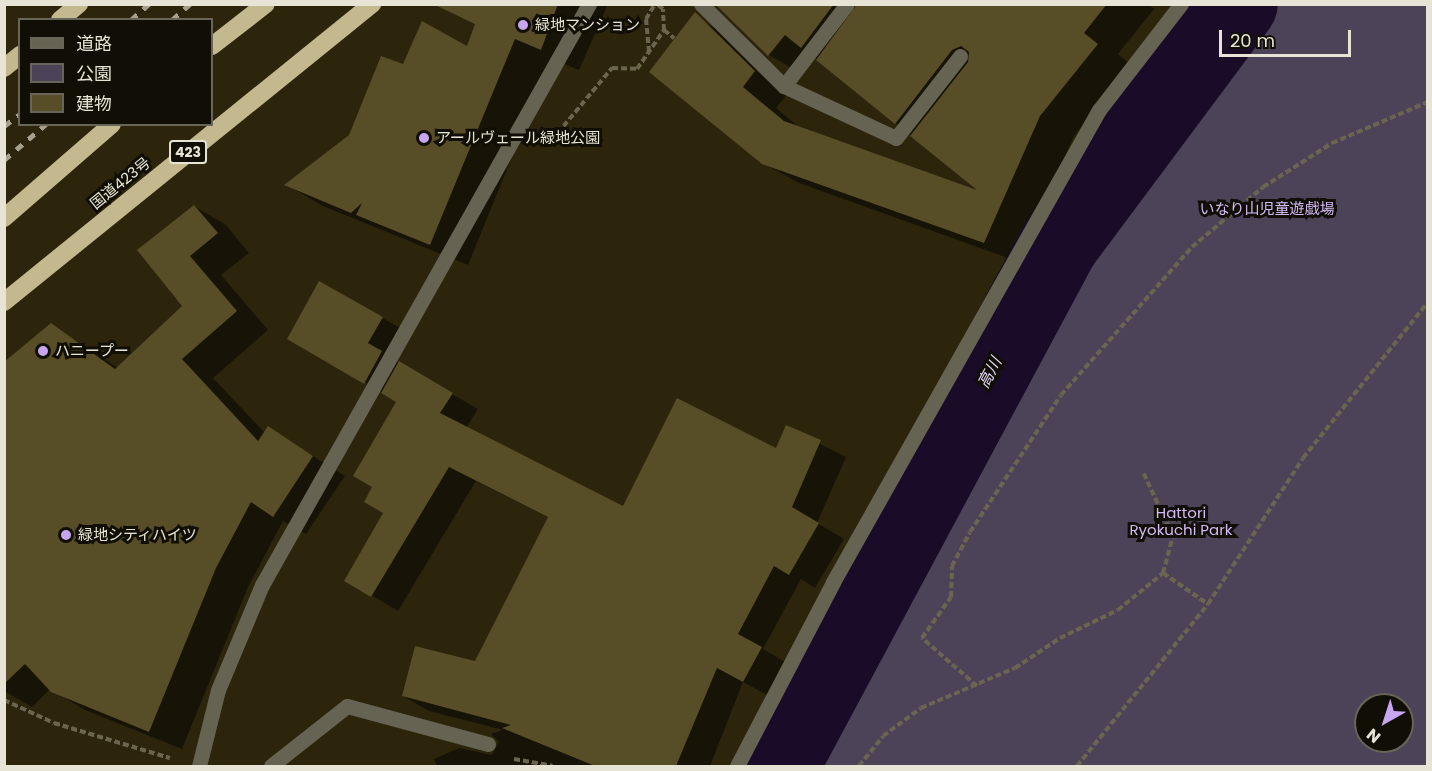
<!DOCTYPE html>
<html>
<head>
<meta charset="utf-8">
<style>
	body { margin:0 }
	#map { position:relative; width:1432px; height:771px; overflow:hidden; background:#2c250c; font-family:Poppins,"Noto Sans JP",sans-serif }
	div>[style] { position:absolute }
	.green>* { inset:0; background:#4c4358 }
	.shadow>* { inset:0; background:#0007 }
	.river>* { height:80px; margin:-40px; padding:0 40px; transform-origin:40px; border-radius:40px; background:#1a0c29 }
	.building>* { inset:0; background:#574d26 }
	.path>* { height:4px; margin-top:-2px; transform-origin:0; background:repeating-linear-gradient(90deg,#6b654f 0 6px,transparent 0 9px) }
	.lane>* { height:15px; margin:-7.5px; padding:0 7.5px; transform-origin:7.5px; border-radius:7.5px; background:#676352 }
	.street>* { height:15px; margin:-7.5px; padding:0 7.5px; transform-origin:7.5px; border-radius:7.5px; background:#676352 }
	.highway>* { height:18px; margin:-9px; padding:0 9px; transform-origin:9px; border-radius:9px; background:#c3b88e }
	.rail>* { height:4.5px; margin-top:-2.25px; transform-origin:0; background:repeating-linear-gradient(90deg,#a6a18f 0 8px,transparent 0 16px) }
	.dots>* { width:16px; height:16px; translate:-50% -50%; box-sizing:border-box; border:3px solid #110f05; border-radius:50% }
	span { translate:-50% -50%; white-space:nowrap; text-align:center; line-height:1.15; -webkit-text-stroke:6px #110f05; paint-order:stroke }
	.shield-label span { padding:2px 4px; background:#110f05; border:2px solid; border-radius:4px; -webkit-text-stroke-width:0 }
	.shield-label { font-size:14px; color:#e7e4d5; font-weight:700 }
	.poi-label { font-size:15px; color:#e7e4d5 }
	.left { translate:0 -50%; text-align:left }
	.street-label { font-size:15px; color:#e7e4d5 }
	.park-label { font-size:15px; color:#d4baf7 }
	.water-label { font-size:16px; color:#e3d4f9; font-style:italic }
	.frame { position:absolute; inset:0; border:6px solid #e7e4d5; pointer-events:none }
	.legend { position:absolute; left:18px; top:18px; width:195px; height:108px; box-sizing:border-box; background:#110f05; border:2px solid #676458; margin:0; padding:8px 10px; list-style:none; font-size:18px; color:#e7e4d5 }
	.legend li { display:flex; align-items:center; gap:12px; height:30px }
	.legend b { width:30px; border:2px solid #676458 }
	.north { position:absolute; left:1354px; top:693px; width:60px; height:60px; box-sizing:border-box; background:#110f05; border:2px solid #676458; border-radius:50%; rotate:219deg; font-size:16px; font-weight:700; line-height:24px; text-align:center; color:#e7e4d5 }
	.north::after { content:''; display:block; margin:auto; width:21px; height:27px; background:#c6a6f0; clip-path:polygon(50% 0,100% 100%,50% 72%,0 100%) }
	.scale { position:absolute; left:1219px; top:30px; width:132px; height:27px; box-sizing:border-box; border:3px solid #e7e4d5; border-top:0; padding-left:8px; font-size:18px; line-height:21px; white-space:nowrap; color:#e7e4d5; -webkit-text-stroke:4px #110f05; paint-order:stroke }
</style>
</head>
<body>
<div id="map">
	<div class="green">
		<div style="clip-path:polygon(evenodd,1210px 5px,1427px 5px,1427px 766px,760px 766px,1138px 98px,1193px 20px,1210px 5px,1366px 705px,1402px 705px,1402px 741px,1366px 741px,1366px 705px)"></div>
	</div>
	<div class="shadow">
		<div style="clip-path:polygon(484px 4px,608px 4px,579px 70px,552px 59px,468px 265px,323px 206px,287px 185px,350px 136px,404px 66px,468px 48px)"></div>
		<div style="clip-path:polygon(718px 4px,1148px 4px,1154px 9px,1118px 54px,1131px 65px,1074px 136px,1019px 262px,799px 183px,763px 163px,704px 22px,738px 42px,789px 92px,776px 108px,801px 129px,983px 194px,816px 58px,803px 75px,769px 55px)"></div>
		<div style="clip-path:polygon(194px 206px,226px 225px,249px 253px,221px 275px,268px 330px,213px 378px,265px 433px,268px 428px,345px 476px,306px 534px,283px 521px,248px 587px,182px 749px,85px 710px,50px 689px,32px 707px,4px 691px,4px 419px,52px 325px,118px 368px,184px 306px)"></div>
		<div style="clip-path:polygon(320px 283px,402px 329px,387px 356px,478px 409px,466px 428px,624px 508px,776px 450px,786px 427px,846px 457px,817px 523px,844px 539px,815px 588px,801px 579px,763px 649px,787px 663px,769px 696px,743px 682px,710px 766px,437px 766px,434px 759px,459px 748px,492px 755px,499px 742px,491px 734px,503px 730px,429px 711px,403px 696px,476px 663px,550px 518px,476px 481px,398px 611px,346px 580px,385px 512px,374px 487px,398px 401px,289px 339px)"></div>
	</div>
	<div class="river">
		<div style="left:779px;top:766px;width:592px;rotate:-61.79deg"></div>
		<div style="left:1059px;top:244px;width:299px;rotate:-53.3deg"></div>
	</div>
	<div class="building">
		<div style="clip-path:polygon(433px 4px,558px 4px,541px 50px,515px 39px,430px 245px,356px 215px,362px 203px,351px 213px,284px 185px,349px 135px,381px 56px,403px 64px,422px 21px,467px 46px,475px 24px)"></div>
		<div style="clip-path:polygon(715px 4px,834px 4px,801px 48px,785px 35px,768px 56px)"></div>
		<div style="clip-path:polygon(857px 4px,1107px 4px,1084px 33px,1098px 44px,1040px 116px,984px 243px,762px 164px,649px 72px,695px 12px,755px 71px,743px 87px,784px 121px,977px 190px,910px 136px,968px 62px,969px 52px,961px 46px,952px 50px,895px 124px,816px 60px)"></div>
		<div style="clip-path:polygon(194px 205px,218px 233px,190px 256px,237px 311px,182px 359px,258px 441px,268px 426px,313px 456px,273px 517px,251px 502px,216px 568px,149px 732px,51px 692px,25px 664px,4px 684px,4px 362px,51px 323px,115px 369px,182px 306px,137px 250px)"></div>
		<div style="clip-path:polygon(319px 281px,383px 317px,368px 343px,382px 351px,364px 384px,287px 339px)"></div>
		<div style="clip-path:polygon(399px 361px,453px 393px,440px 413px,623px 506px,677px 398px,776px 448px,786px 425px,821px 440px,792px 507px,819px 523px,789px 575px,774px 566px,738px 634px,762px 647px,743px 682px,717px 668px,676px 766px,595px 766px,502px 728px,511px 725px,402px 696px,415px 646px,475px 661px,548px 517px,449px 467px,371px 597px,344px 581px,383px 513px,364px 502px,372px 487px,353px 476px,396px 402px,381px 393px)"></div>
	</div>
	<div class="path">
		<div style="left:664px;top:30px;width:13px;rotate:39deg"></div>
		<div style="left:649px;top:52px;width:33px;rotate:-95deg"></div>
		<div style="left:646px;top:19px;width:17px;rotate:-59deg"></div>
		<div style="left:552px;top:140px;width:94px;rotate:-50.2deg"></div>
		<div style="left:612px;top:68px;width:25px;rotate:2deg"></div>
		<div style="left:637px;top:69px;width:47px;rotate:-55.3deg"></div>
		<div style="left:664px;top:30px;width:21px;rotate:-93deg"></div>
		<div style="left:663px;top:9px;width:8px;rotate:-140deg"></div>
		<div style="left:1163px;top:573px;width:55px;rotate:34.6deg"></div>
		<div style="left:977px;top:686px;width:73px;rotate:-138.9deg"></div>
		<div style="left:922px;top:638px;width:50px;rotate:-54.7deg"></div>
		<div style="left:951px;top:597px;width:31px;rotate:-88deg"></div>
		<div style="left:952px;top:566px;width:38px;rotate:-62deg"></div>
		<div style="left:970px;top:532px;width:164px;rotate:-56.4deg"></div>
		<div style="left:1061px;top:395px;width:198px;rotate:-48.5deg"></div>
		<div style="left:1192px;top:247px;width:93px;rotate:-40.2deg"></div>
		<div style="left:1263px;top:187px;width:82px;rotate:-32.5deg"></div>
		<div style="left:1332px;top:143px;width:104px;rotate:-23.1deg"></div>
		<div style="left:4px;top:700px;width:55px;rotate:24.7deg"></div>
		<div style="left:54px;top:723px;width:121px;rotate:16.8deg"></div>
		<div style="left:514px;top:759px;width:39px;rotate:10deg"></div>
		<div style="left:859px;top:766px;width:38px;rotate:-51deg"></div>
		<div style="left:883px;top:736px;width:47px;rotate:-36.4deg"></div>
		<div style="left:921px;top:708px;width:102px;rotate:-23.1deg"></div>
		<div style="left:1015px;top:668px;width:54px;rotate:-33.7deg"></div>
		<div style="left:1060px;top:638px;width:64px;rotate:-25.8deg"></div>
		<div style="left:1118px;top:610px;width:58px;rotate:-39.4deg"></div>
		<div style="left:1163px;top:573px;width:38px;rotate:-75deg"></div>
		<div style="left:1173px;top:536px;width:71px;rotate:-115.1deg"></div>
		<div style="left:1077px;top:766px;width:208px;rotate:-51deg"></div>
		<div style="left:1208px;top:604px;width:174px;rotate:-56.9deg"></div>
		<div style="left:1303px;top:458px;width:200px;rotate:-51.3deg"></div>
	</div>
	<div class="lane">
		<div style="left:701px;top:4px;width:117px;rotate:44.7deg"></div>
		<div style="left:784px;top:86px;width:123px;rotate:24.9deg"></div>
		<div style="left:896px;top:138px;width:104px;rotate:-52deg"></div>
		<div style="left:784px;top:86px;width:103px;rotate:-52.5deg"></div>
	</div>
	<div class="street">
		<div style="left:199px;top:766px;width:78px;rotate:-76deg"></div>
		<div style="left:218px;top:690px;width:114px;rotate:-67.3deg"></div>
		<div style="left:262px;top:585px;width:667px;rotate:-60.63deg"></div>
		<div style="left:271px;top:766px;width:97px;rotate:-38.3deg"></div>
		<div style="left:347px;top:706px;width:146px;rotate:15.1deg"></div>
		<div style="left:737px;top:766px;width:208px;rotate:-62.4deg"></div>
		<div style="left:833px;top:582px;width:542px;rotate:-60.6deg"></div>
		<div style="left:1099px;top:110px;width:134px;rotate:-52.3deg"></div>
	</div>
	<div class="highway">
		<div style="left:60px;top:20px;width:25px;rotate:-40deg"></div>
		<div style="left:212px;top:46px;width:68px;rotate:-37.9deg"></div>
		<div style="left:4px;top:68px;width:21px;rotate:-39deg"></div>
		<div style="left:4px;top:218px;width:143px;rotate:-41deg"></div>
		<div style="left:4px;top:302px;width:474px;rotate:-39deg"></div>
	</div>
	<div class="rail">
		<div style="left:131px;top:20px;width:24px;rotate:-42deg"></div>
		<div style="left:172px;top:20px;width:24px;rotate:-42deg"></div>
		<div style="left:4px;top:126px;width:20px;rotate:-37deg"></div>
		<div style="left:4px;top:160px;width:55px;rotate:-40.6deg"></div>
	</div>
	<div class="dots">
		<div style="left:523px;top:25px;background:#c6a6f0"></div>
		<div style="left:424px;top:138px;background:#c6a6f0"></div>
		<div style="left:43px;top:351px;background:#c6a6f0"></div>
		<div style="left:66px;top:535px;background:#c6a6f0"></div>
	</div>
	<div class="shield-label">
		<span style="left:188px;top:152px">423</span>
	</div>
	<div class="poi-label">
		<span class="left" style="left:535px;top:25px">緑地マンション</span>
		<span class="left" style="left:436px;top:138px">アールヴェール緑地公園</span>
		<span class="left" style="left:55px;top:351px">ハニープー</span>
		<span class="left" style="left:78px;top:535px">緑地シティハイツ</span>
	</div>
	<div class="street-label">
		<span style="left:120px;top:183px;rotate:-39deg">国道423号</span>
	</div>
	<div class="park-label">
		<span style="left:1267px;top:209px">いなり山児童遊戯場</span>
		<span style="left:1181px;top:521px">Hattori<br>Ryokuchi Park</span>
	</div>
	<div class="water-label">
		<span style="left:990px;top:373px;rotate:-62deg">高川</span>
	</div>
	<div class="frame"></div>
	<ul class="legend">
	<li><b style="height:8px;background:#676352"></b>道路</li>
	<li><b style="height:16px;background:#4c4358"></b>公園</li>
	<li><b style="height:16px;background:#574d26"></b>建物</li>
	</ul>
	<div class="north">N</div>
	<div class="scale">20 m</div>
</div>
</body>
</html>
